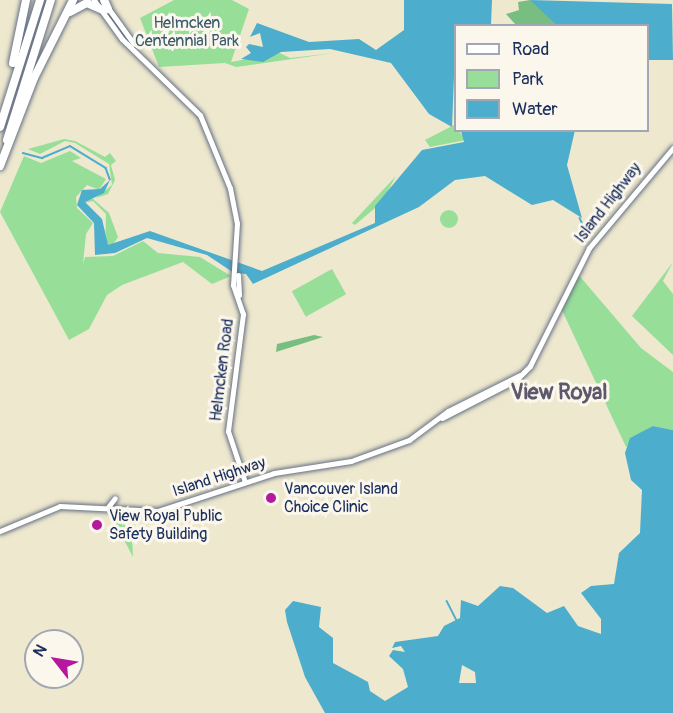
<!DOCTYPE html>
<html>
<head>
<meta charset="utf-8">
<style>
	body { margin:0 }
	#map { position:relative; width:673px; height:713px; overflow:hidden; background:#eee8ce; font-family:Pangolin,sans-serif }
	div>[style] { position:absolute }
	.green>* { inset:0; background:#97df99; transform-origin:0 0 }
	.round { border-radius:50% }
	.forest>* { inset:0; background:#79be81 }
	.water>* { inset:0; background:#4dadcc }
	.stream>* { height:1.5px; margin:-0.75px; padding:0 0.75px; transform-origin:0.75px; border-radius:0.75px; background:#4dadcc }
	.roads { filter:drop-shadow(0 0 2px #657085) drop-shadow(0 0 2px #657085) }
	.secondary>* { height:5px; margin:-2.5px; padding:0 2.5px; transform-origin:2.5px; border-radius:2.5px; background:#fff }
	.highway>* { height:8px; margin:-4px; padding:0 4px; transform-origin:4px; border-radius:4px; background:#fff }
	.dots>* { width:16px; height:16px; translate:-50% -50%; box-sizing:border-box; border:3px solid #fbf7ec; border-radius:50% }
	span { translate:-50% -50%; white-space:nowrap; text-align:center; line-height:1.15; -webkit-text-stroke:6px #fbf7ec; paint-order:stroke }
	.park-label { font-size:16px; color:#3a5b6d }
	.street-label { font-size:16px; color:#1b2f5e }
	.poi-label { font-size:16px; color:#1b2f5e }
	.left { translate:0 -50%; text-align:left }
	.district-label { font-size:22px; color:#5d596c; font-weight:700 }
	.legend { position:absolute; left:454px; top:24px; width:195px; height:108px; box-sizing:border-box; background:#fbf7ec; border:2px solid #a1a7b3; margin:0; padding:8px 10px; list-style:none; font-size:18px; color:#1b2f5e }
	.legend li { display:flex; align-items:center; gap:12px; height:30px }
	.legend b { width:30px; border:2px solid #a1a7b3 }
	.north { position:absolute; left:24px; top:629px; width:60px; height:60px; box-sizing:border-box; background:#fbf7ec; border:2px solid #a1a7b3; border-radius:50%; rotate:301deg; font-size:16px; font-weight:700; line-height:24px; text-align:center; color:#1b2f5e }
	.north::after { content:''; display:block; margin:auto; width:21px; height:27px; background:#b5179e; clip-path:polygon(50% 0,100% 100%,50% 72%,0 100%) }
</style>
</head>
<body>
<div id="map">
	<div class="green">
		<div style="clip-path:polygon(174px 0,232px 0,249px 9px,231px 62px,280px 53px,290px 58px,334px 53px,236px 67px,225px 63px,159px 67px,140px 18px)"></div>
		<div style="clip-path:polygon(454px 125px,466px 140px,430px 147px,425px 140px)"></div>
		<div style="clip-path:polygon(64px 139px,75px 141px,105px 157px,110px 153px,116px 161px,111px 165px,115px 180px,108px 194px,96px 198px,112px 185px,109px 164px,75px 143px,65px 141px,40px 154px,28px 149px)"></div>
		<div style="clip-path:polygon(70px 151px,81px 158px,72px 161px,106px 179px,99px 190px,87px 185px,76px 197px,77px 208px,93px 223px,86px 234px,83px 264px,85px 257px,113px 256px,143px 241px,158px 253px,200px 257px,231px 276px,212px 284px,183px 262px,122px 285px,107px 295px,89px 329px,69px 340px,0 212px,24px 156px,41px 163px)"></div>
		<div style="clip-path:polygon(396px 176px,381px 203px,355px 225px,352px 223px)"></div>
		<div style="clip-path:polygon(85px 197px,92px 198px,109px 213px,118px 237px,112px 246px,105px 249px,106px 214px,93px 201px,84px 203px)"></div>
		<div class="round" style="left:440px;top:210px;width:18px;height:18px"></div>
		<div style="clip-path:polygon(673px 262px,663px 281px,673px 294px,673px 355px,632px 316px)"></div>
		<div style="left:332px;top:269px;width:29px;height:46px;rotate:61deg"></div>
		<div style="clip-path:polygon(577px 273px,641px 348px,673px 372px,673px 430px,653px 426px,626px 447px,561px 308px)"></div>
		<div style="clip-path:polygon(111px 515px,122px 516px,132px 535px,133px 557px)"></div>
	</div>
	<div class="forest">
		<div style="clip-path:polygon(530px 0,537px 5px,556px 25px,516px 25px,506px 14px,519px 10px,518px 2px)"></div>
		<div style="clip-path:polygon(314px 335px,323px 337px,276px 352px,277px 344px)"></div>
	</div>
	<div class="water">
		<div style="clip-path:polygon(404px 0,492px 0,491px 25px,456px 26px,452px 127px,429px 114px,391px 63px,330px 49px,281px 52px,263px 62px,241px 59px,251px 53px,246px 47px,249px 44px,263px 47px,260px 33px,250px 37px,257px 23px,309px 42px,359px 39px,376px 50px,404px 30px)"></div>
		<div style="clip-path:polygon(530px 0,672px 4px,673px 60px,648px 60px,648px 26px,556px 25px)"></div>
		<div style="clip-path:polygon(575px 130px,567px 165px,582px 218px,553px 200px,532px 205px,485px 176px,455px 180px,419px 207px,253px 284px,246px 274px,234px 273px,207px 255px,147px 238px,115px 253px,95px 255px,94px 223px,77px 205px,82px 190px,100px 189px,110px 180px,104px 193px,85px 202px,102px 219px,108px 245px,150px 231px,262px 271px,375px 223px,375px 206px,422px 150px,464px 142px,461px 131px)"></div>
		<div style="clip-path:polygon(evenodd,653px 426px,673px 430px,673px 713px,325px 713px,305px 677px,287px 622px,285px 610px,293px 601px,321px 607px,319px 627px,333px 638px,333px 663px,368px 682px,370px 691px,385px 701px,408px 687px,403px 669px,389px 656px,393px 650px,405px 652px,401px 646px,392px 648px,395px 642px,438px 636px,444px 626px,460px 618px,461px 600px,478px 606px,500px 586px,513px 588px,547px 613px,564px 606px,578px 626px,601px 634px,601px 619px,581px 593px,591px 586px,614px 584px,619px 553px,640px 533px,642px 490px,631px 480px,625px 453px,630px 438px,653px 426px,462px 665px,475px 672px,476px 683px,459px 683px,462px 665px)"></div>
	</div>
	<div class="stream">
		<div style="left:23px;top:153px;width:20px;rotate:15deg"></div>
		<div style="left:42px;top:158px;width:30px;rotate:-23deg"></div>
		<div style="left:70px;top:146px;width:42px;rotate:31.4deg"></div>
		<div style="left:106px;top:168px;width:12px;rotate:70deg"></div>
		<div style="left:580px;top:218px;width:20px;rotate:66deg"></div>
		<div style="left:447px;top:601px;width:22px;rotate:63deg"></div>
	</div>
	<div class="roads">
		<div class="secondary">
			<div style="left:94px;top:0;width:48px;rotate:54.3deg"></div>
			<div style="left:122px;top:39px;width:109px;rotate:44.3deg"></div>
			<div style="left:200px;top:115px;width:79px;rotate:67.7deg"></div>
			<div style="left:230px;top:188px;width:36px;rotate:79deg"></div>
			<div style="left:237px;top:223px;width:62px;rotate:93.7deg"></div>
			<div style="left:233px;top:285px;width:31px;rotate:71deg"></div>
			<div style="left:243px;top:314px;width:118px;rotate:97.3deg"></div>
			<div style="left:228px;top:431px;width:54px;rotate:71.6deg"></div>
			<div style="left:108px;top:8px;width:44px;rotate:54.2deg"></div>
			<div style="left:238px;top:275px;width:20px;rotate:87deg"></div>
			<div style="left:442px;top:418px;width:83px;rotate:-27.2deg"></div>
			<div style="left:516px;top:380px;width:20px;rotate:-45deg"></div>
			<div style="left:530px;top:366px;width:132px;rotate:-63.4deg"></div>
			<div style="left:589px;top:248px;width:131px;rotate:-50deg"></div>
			<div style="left:108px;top:507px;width:11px;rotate:-52deg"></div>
			<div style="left:0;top:531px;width:65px;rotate:-22.6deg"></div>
			<div style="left:60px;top:506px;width:98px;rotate:2.9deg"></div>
			<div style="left:158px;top:511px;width:122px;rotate:-18.1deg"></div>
			<div style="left:274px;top:473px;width:78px;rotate:-8.9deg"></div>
			<div style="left:351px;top:461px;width:62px;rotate:-19.9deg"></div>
			<div style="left:409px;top:440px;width:49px;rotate:-36.6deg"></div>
			<div style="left:448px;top:411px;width:80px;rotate:-26.6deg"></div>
		</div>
		<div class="highway">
			<div style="left:104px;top:0;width:10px;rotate:66deg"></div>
			<div style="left:70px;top:12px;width:19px;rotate:-28deg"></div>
			<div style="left:87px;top:3px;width:17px;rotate:24deg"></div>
			<div style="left:13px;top:63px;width:64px;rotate:-78.3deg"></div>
			<div style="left:0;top:127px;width:133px;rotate:-72.5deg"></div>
			<div style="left:7px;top:140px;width:147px;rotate:-72.6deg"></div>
			<div style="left:0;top:166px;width:94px;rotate:-68.9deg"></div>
			<div style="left:34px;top:78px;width:87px;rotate:-63.4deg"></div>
		</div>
	</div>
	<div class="dots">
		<div style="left:271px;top:498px;background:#b5179e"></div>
		<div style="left:97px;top:525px;background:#b5179e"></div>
	</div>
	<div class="park-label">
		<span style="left:187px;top:32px">Helmcken<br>Centennial Park</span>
	</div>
	<div class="street-label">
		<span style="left:608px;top:203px;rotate:-52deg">Island Highway</span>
		<span style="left:222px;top:370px;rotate:-83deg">Helmcken Road</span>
		<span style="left:219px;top:477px;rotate:-18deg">Island Highway</span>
	</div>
	<div class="poi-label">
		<span class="left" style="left:284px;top:498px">Vancouver Island<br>Choice Clinic</span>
		<span class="left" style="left:109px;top:525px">View Royal Public<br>Safety Building</span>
	</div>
	<div class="district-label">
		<span style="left:559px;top:393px">View Royal</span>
	</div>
	<ul class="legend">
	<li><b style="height:8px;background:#fff"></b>Road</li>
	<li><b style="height:16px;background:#97df99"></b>Park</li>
	<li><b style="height:16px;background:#4dadcc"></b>Water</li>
	</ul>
	<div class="north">N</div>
</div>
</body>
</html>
